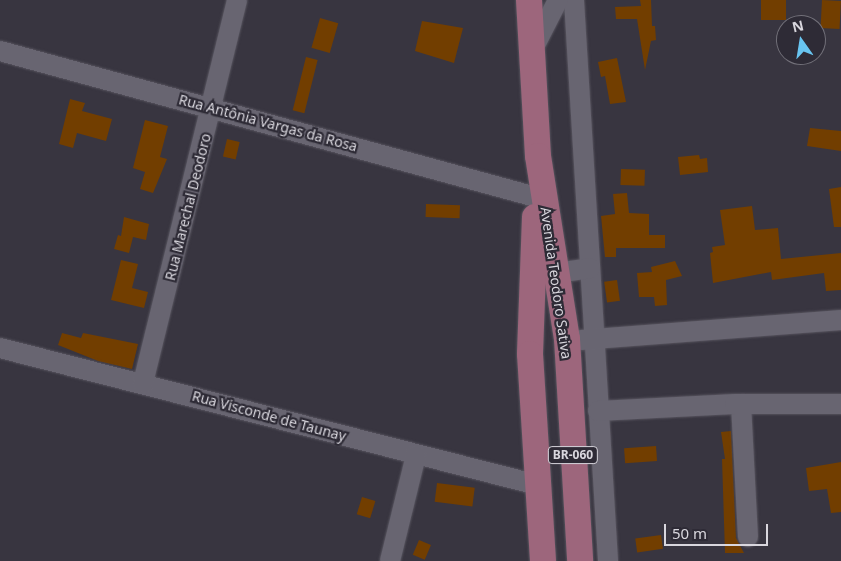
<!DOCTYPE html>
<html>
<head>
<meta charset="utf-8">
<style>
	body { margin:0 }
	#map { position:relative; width:841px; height:561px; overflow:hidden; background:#383540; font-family:"Noto Sans",sans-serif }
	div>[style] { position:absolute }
	.building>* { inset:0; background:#723e00; transform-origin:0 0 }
	.roads { filter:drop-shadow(0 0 1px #57545e) drop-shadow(0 0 1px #57545e) }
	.minor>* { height:20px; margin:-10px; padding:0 10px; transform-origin:10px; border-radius:10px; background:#686571 }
	.major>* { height:26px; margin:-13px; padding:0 13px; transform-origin:13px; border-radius:13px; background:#9d667c }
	span { translate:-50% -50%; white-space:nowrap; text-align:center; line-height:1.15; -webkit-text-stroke:4.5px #2e2b36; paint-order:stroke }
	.shield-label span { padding:1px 4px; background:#2e2b36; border:1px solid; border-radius:4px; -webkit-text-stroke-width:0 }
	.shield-label { font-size:12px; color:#d9d7de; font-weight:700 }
	.street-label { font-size:14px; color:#d9d7de }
	.north { position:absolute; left:776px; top:15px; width:50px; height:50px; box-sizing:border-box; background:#2e2b36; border:1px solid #727079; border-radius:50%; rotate:347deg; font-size:14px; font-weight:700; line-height:20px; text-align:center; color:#d9d7de }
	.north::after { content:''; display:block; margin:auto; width:18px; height:22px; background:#68c4f0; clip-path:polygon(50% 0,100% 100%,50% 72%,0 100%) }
	.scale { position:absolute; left:664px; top:524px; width:104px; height:22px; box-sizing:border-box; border:2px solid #d9d7de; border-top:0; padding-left:6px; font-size:15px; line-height:18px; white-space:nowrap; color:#d9d7de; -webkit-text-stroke:4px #2e2b36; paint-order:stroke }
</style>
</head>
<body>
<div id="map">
	<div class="building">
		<div style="clip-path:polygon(640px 0,651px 0,652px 26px,655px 26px,656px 40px,651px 41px,645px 70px,637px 19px,616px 19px,615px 7px,641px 6px)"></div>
		<div style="left:761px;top:0;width:25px;height:20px"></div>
		<div style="left:822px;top:0;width:19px;height:28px;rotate:3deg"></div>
		<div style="left:320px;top:18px;width:19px;height:31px;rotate:16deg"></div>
		<div style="clip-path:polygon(422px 21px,463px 28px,454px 63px,415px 51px)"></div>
		<div style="left:306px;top:57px;width:12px;height:55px;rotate:14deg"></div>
		<div style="clip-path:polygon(617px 58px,626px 102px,610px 104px,605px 76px,601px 77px,598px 62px)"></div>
		<div style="clip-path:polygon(70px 99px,85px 103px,82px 111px,112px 119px,106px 141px,77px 133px,73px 148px,59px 144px)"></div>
		<div style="clip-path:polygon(145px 120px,168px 126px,160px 157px,167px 159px,153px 193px,140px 189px,145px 172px,133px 168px)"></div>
		<div style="clip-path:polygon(810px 128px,841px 131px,841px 151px,807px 146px)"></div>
		<div style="left:227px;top:139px;width:13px;height:18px;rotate:13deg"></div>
		<div style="clip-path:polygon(699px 155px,700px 159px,707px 158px,708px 172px,680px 175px,678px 157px)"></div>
		<div style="left:621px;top:169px;width:24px;height:16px;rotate:2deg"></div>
		<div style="clip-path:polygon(841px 187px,841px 227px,834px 227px,829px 189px)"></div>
		<div style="clip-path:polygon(627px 193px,629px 213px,649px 214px,649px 235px,665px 235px,665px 248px,616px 248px,616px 257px,605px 257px,601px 216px,615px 214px,613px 194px)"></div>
		<div style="left:426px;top:204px;width:34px;height:13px;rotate:2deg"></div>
		<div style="clip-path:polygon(752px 206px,755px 230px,778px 228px,781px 259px,841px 253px,841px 290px,826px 291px,824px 273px,772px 280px,771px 272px,713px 283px,710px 253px,713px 252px,712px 247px,725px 245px,720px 210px)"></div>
		<div style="clip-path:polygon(124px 217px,149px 224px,146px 240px,133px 237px,129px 253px,114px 249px,118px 235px,121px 236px)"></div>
		<div style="clip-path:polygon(121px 260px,138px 264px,132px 288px,148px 292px,144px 308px,111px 300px)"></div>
		<div style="clip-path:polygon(675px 261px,682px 276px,666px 280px,667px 305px,655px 306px,654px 297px,639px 297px,637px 273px,652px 272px,651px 267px)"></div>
		<div style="left:617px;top:280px;width:21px;height:13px;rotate:82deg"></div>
		<div style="clip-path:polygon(62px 333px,81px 338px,83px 333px,138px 344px,132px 369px,98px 361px,58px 345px)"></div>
		<div style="clip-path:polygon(731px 431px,736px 538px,744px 553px,725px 553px,722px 459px,725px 459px,721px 432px)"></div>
		<div style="left:656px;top:446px;width:15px;height:32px;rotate:86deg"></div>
		<div style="clip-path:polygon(841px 462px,841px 512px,831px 513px,827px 489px,809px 491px,806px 468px)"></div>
		<div style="left:437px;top:483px;width:38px;height:19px;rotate:7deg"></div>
		<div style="left:362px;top:497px;width:14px;height:18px;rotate:17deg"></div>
		<div style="left:661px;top:535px;width:14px;height:26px;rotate:82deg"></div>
		<div style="left:419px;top:540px;width:13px;height:16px;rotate:23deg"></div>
	</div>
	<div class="roads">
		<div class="minor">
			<div style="left:574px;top:0;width:562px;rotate:86.53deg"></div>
			<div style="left:0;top:51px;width:556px;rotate:15.24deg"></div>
			<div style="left:532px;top:51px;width:57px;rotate:-63deg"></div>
			<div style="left:556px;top:273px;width:34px;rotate:-8deg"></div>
			<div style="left:581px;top:340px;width:261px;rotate:-4.4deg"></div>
			<div style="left:0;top:348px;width:555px;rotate:14.29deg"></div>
			<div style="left:143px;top:383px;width:394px;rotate:-76.2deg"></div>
			<div style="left:741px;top:404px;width:133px;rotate:87deg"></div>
			<div style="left:598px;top:411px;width:137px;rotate:-2.9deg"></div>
			<div style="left:735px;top:404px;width:106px"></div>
			<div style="left:390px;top:561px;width:109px;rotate:-76.2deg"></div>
		</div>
		<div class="major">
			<div style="left:529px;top:0;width:156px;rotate:86.7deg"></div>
			<div style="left:538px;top:156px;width:185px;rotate:81deg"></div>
			<div style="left:567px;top:339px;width:222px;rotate:86.6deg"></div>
			<div style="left:535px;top:217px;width:137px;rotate:92.1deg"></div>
			<div style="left:530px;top:354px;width:207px;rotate:86.4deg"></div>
		</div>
	</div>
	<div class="shield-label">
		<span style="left:573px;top:455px">BR-060</span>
	</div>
	<div class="street-label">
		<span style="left:268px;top:123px;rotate:15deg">Rua Antônia Vargas da Rosa</span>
		<span style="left:188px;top:207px;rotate:-76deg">Rua Marechal Deodoro</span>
		<span style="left:556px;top:283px;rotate:82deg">Avenida Teodoro Sativa</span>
		<span style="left:269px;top:416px;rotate:15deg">Rua Visconde de Taunay</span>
	</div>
	<div class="north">N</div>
	<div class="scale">50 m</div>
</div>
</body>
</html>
